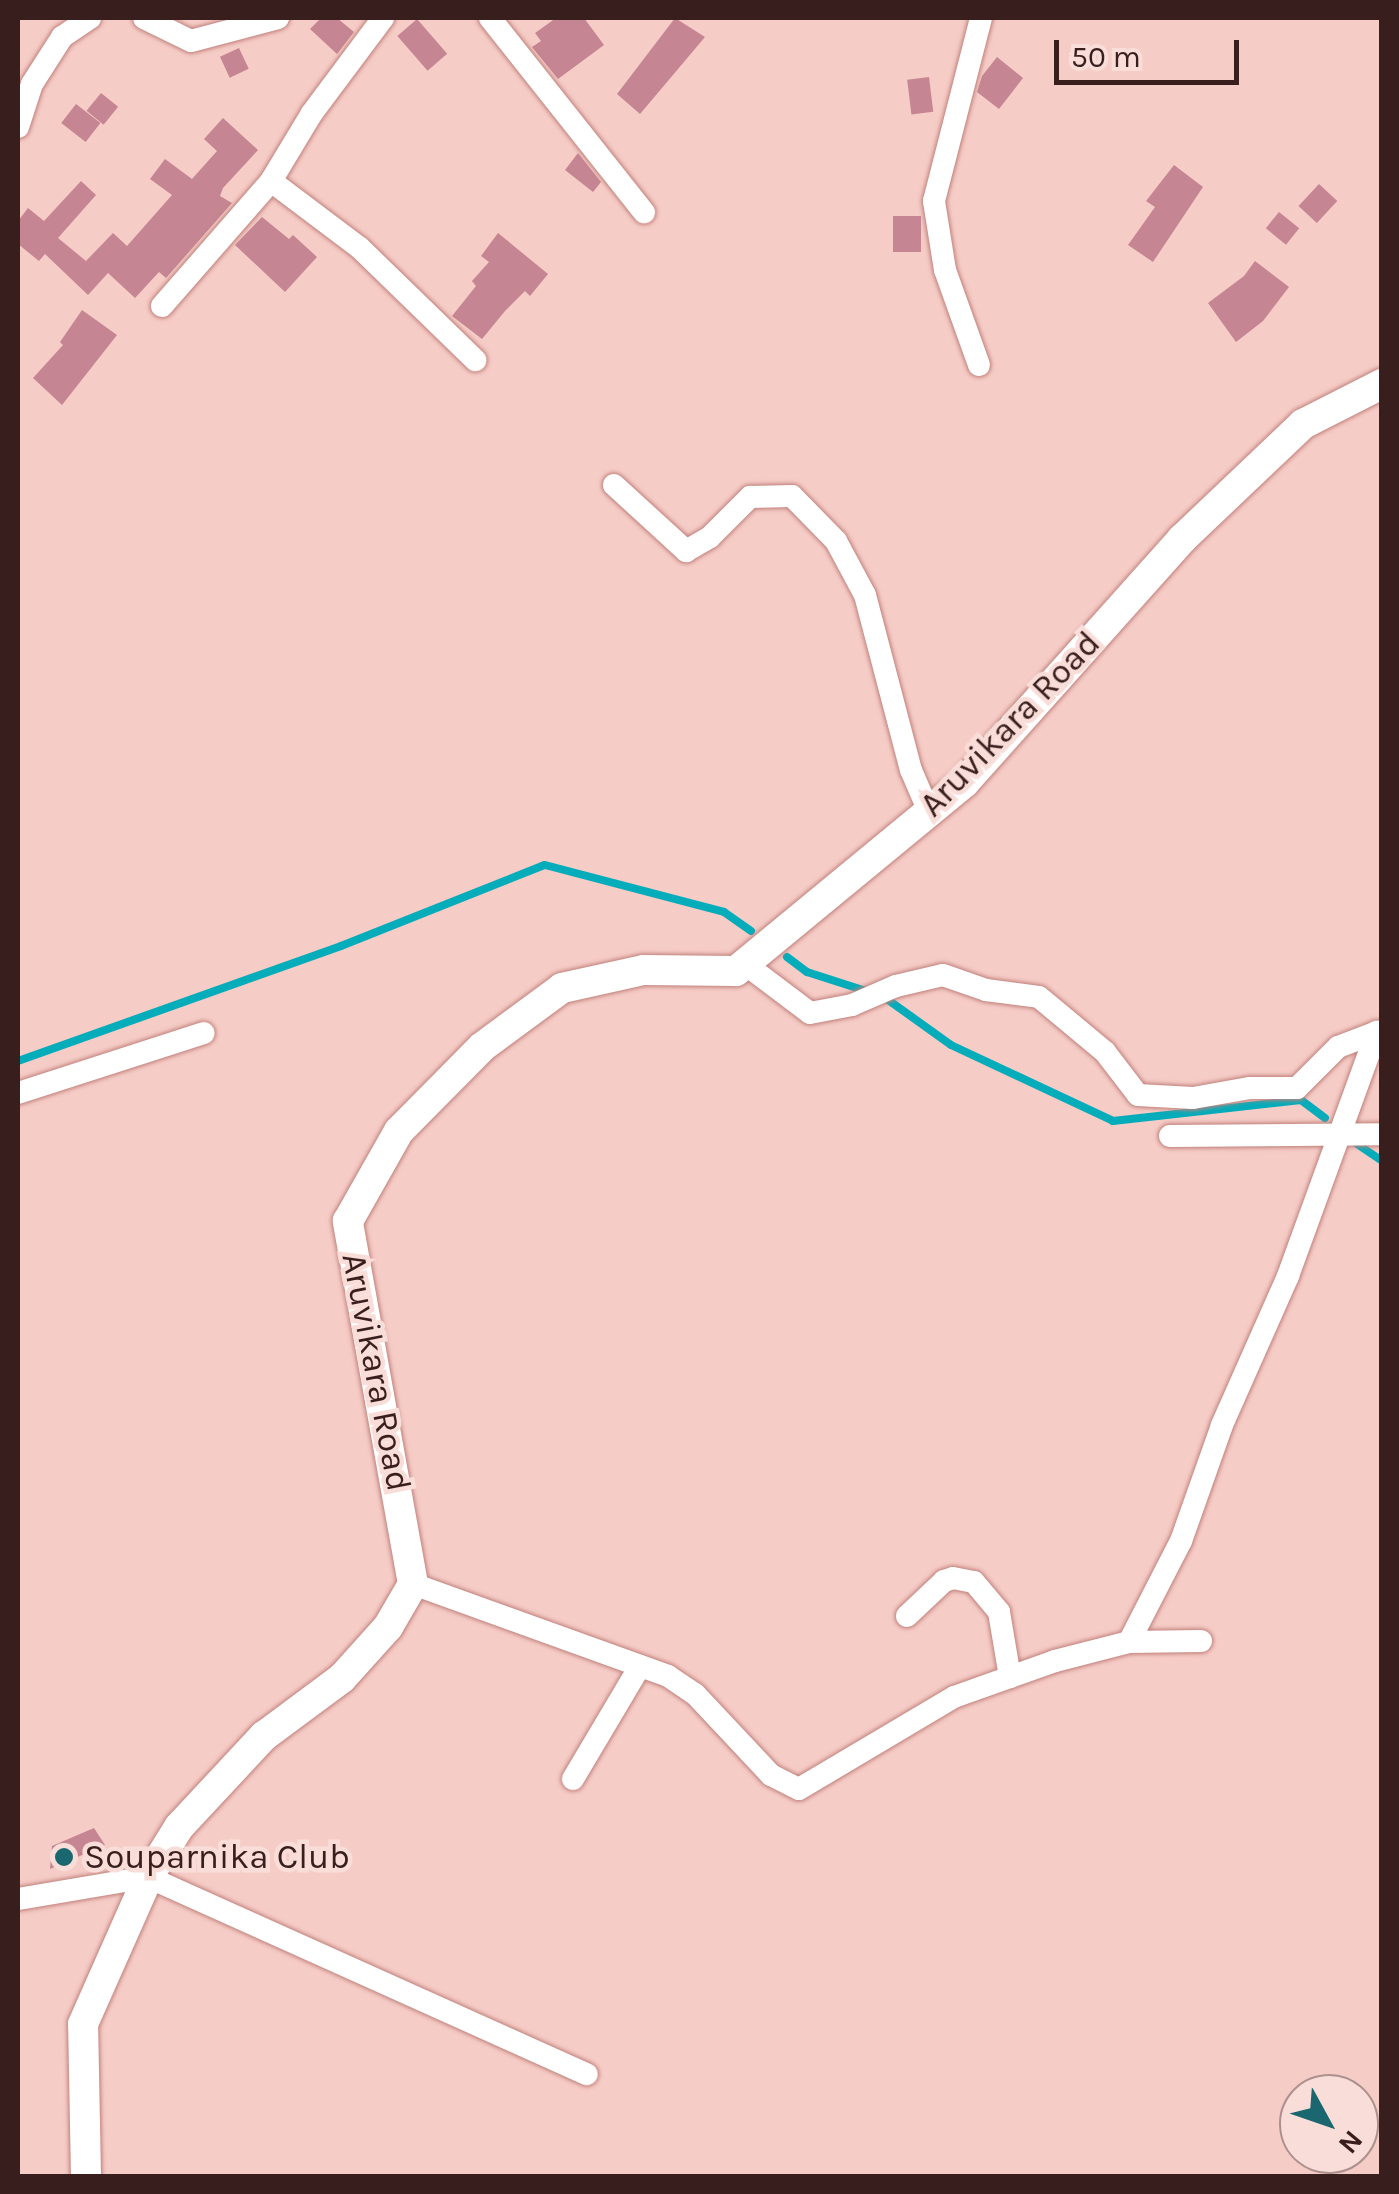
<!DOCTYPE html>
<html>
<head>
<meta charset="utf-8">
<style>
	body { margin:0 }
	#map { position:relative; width:1399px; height:2194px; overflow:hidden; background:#f6ccc7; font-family:Karla,sans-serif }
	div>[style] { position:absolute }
	.stream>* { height:8px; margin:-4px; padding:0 4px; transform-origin:4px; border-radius:4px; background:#05acba }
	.building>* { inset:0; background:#c58593; transform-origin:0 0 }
	.roads { filter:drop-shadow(0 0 2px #c1817b) drop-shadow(0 0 2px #c1817b) }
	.minor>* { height:22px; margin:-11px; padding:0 11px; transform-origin:11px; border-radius:11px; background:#fff }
	.secondary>* { height:30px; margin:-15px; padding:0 15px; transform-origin:15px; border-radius:15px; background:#fff }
	.dots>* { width:28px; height:28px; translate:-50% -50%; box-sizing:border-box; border:5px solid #f9ddd9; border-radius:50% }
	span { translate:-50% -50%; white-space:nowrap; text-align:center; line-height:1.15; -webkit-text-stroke:9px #f9ddd9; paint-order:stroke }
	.street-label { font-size:35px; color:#381f1d }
	.poi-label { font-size:35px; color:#381f1d }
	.left { translate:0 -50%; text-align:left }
	.frame { position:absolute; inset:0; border:20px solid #381f1d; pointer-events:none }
	.north { position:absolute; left:1279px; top:2074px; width:100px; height:100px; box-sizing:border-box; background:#f9ddd9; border:2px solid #ac918e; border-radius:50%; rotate:130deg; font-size:28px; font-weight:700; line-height:40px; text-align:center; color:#381f1d }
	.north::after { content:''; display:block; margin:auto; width:35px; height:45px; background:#1a676f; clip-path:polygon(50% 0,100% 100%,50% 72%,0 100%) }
	.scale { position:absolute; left:1054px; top:40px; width:185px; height:45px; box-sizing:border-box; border:5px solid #381f1d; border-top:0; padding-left:12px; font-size:30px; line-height:35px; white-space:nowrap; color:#381f1d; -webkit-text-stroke:8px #f9ddd9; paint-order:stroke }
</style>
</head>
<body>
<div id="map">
	<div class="stream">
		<div style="left:787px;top:957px;width:25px;rotate:37deg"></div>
		<div style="left:807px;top:972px;width:62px;rotate:17.9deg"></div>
		<div style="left:884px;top:997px;width:82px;rotate:35.6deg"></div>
		<div style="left:951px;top:1045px;width:179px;rotate:25.1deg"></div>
		<div style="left:1113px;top:1121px;width:189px;rotate:-6.4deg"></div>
		<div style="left:1301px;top:1100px;width:30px;rotate:37deg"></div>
		<div style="left:18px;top:1061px;width:343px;rotate:-19.6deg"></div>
		<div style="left:341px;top:946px;width:219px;rotate:-21.7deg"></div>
		<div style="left:545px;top:865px;width:185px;rotate:14.7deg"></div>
		<div style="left:724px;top:912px;width:33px;rotate:35deg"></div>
		<div style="left:1357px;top:1144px;width:30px;rotate:34deg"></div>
	</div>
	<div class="building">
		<div style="clip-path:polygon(321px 18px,337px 18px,354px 32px,337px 54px,310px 29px)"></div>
		<div style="clip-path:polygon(556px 18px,584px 18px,604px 45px,558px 79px,532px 47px,541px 41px,535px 33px)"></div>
		<div style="clip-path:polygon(675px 18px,705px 37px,640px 114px,617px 94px)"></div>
		<div style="left:417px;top:19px;width:46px;height:26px;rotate:49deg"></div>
		<div style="left:239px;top:48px;width:23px;height:21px;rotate:65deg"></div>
		<div style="clip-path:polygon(997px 57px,1023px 78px,999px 109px,977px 92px,982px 76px)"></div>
		<div style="left:929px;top:77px;width:35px;height:22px;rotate:83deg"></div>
		<div style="left:101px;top:93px;width:22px;height:23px;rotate:39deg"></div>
		<div style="left:76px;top:104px;width:31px;height:24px;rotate:38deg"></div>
		<div style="clip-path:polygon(223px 118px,258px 150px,223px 188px,220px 196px,232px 203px,166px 278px,159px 272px,135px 298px,108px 273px,88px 295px,45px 254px,39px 261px,18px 244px,18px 221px,28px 208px,44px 221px,81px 181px,96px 195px,58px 238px,86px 261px,113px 233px,127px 246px,172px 195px,150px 179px,165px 159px,192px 179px,217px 151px,204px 139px)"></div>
		<div style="clip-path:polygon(578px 153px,601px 182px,593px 192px,565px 170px)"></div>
		<div style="clip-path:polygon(1174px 165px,1203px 187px,1153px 262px,1128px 245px,1155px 207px,1146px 201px)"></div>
		<div style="left:1319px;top:184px;width:25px;height:30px;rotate:43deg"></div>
		<div style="left:1279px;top:212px;width:26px;height:21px;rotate:39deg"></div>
		<div style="left:893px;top:216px;width:28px;height:36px"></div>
		<div style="clip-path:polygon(262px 217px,289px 239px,293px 235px,317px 257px,285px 292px,235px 245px)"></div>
		<div style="clip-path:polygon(498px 233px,548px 274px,530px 296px,525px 291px,505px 311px,482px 339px,452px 316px,476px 286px,472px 281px,489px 262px,481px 256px)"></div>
		<div style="clip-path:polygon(1255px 261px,1289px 287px,1263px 321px,1236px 342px,1208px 303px,1244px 276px)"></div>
		<div style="clip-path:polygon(82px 310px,117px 335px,62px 405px,33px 378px,63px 345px,60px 342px)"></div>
		<div style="clip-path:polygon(94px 1828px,105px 1845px,50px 1869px,52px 1846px)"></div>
	</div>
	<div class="roads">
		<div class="minor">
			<div style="left:144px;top:18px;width:52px;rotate:26.1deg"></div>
			<div style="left:191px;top:41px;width:90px;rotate:-14.8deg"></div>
			<div style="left:490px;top:18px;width:248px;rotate:51.6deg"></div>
			<div style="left:18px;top:127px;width:45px;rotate:-72deg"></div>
			<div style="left:32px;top:84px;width:56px;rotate:-57.4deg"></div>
			<div style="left:62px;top:37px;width:34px;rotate:-34deg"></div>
			<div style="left:271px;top:181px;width:111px;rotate:37deg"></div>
			<div style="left:360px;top:248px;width:161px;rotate:44.2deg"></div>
			<div style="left:162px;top:306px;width:166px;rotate:-48.9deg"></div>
			<div style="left:271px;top:181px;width:79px;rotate:-58.9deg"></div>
			<div style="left:312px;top:113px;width:119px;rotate:-53.2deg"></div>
			<div style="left:979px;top:365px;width:101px;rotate:-109.7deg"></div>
			<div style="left:945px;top:270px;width:70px;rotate:-99.1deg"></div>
			<div style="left:934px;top:201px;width:189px;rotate:-75.6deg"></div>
			<div style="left:614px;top:485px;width:98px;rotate:42.5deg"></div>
			<div style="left:686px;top:551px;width:28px;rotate:-30deg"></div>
			<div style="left:710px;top:537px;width:57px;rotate:-45deg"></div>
			<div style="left:750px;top:497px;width:42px;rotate:-1.4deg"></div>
			<div style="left:792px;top:496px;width:63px;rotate:45.6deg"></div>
			<div style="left:836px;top:541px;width:61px;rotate:61.8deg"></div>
			<div style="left:865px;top:595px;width:181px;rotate:75.3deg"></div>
			<div style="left:911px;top:770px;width:46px;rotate:66.8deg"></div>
			<div style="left:745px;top:964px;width:81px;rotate:37deg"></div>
			<div style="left:810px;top:1013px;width:43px;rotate:-10.8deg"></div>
			<div style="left:852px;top:1005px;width:48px;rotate:-23.4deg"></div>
			<div style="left:896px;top:986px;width:48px;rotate:-13.2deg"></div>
			<div style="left:943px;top:975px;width:46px;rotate:19.2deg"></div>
			<div style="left:986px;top:990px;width:53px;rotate:7.5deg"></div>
			<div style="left:1039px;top:997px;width:86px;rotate:39.8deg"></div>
			<div style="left:1105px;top:1052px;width:54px;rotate:52.5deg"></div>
			<div style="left:1138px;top:1095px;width:55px;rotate:3.1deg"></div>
			<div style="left:1193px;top:1098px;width:58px;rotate:-10deg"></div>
			<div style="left:1250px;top:1088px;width:47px"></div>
			<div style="left:1297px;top:1088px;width:58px;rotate:-45deg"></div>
			<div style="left:1338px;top:1047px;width:42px;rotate:-21deg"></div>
			<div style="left:18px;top:1093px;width:195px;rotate:-17.9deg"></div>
			<div style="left:1170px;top:1136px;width:212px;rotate:-0.5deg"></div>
			<div style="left:413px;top:1584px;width:271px;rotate:19.8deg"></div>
			<div style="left:668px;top:1676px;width:32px;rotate:34deg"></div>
			<div style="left:695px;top:1694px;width:111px;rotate:46.8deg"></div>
			<div style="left:771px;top:1775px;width:31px;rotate:27deg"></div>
			<div style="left:799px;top:1789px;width:180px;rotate:-30.7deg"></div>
			<div style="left:954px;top:1697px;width:107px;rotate:-19.6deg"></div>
			<div style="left:1055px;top:1661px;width:76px;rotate:-14.4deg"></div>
			<div style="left:1129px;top:1642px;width:72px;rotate:-0.8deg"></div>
			<div style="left:907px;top:1616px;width:51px;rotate:-43.4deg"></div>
			<div style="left:944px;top:1581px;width:9px;rotate:-18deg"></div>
			<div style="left:953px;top:1578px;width:21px;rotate:11deg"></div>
			<div style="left:974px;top:1582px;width:39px;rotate:50deg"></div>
			<div style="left:999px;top:1612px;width:66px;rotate:80.4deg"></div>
			<div style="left:1129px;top:1642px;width:114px;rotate:-62.8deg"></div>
			<div style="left:1181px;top:1541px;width:123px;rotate:-70.5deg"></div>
			<div style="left:1222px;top:1425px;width:163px;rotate:-66.1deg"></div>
			<div style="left:1288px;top:1276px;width:260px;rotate:-70deg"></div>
			<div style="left:573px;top:1779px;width:131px;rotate:-59.3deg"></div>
			<div style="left:18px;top:1899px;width:132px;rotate:-9.6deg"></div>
			<div style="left:148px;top:1877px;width:481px;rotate:24.2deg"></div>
		</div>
		<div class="secondary">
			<div style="left:86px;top:2176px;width:152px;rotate:-91.1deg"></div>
			<div style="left:83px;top:2024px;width:161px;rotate:-66.1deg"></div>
			<div style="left:148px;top:1877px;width:59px;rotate:-58.2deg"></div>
			<div style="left:179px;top:1827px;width:125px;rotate:-47deg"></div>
			<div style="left:264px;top:1736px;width:97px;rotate:-36.6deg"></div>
			<div style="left:342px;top:1678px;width:69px;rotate:-48deg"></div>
			<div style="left:388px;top:1627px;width:50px;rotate:-59.8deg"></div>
			<div style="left:413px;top:1584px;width:369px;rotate:-100.2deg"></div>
			<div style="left:348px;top:1221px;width:103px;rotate:-60.5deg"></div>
			<div style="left:399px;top:1131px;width:118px;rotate:-45.3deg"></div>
			<div style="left:482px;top:1047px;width:99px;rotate:-36.4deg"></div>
			<div style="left:562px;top:988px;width:84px;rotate:-12.4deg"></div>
			<div style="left:644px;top:970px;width:92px;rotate:0.6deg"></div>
			<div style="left:736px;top:971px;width:296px;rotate:-39.5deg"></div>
			<div style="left:964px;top:783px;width:327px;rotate:-48.2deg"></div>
			<div style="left:1182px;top:539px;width:167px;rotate:-43.5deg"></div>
			<div style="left:1303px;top:424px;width:89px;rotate:-26.9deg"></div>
		</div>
	</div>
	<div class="dots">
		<div style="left:64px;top:1857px;background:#1a676f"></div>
	</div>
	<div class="street-label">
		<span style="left:1010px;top:724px;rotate:-46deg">Aruvikara Road</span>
		<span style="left:376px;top:1372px;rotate:79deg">Aruvikara Road</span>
	</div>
	<div class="poi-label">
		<span class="left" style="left:84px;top:1857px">Souparnika Club</span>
	</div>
	<div class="frame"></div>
	<div class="north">N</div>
	<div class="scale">50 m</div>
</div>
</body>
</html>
